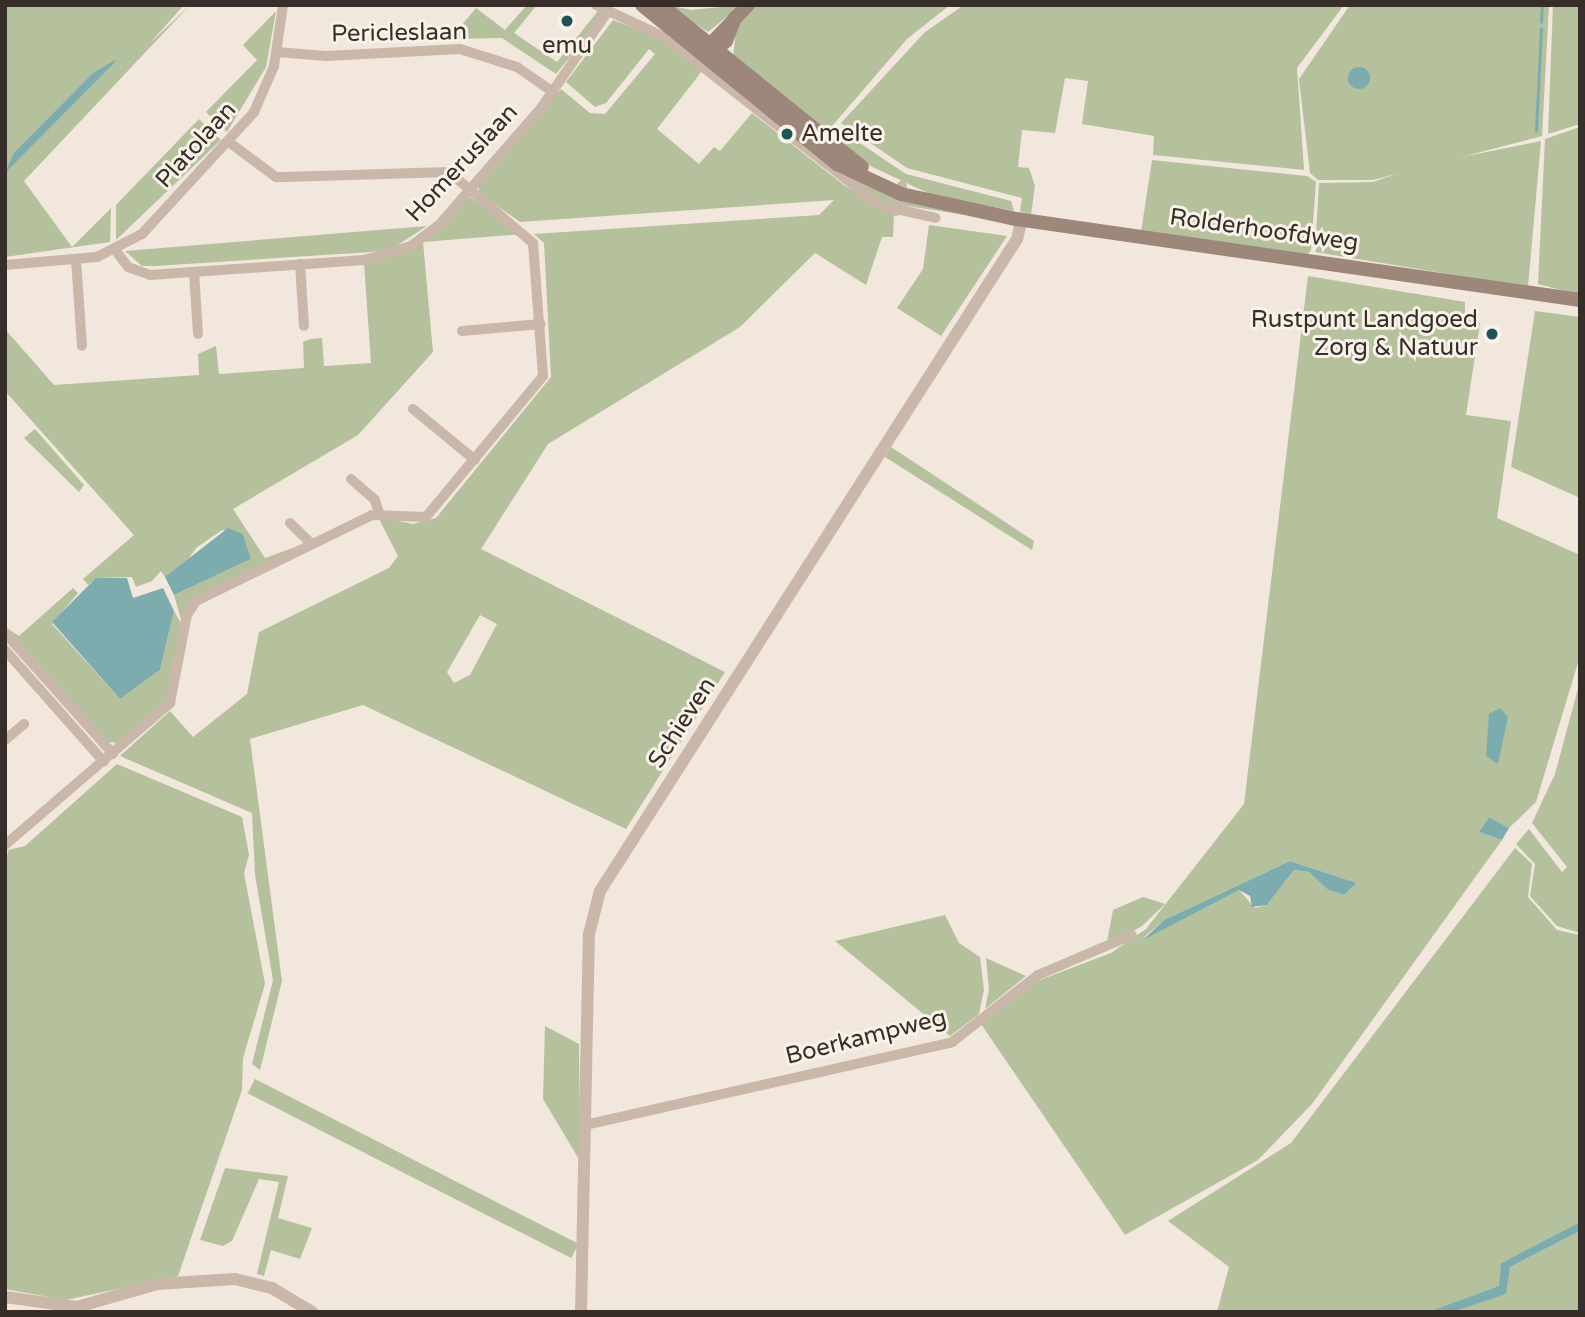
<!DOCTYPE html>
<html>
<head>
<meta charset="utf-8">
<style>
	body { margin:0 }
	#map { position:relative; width:1585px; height:1317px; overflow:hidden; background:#f1e7dd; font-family:"Varela Round",sans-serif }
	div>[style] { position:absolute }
	.green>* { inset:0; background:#b5c09d; transform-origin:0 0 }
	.water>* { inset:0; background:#7dacae }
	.round { border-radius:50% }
	.stream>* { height:2.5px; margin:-1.25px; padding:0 1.25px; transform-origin:1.25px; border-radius:1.25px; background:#7dacae }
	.minor>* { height:10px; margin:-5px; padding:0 5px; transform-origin:5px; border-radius:5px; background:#c9b7a9 }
	.tertiary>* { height:12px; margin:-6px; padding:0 6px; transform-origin:6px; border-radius:6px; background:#c9b7a9 }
	.secondary>* { height:14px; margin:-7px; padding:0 7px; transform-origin:7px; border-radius:7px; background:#9d867a }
	.dots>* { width:19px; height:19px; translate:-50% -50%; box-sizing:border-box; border:4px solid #f9f2e9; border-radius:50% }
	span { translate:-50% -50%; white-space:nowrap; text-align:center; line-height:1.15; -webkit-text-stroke:6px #f9f2e9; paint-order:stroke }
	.street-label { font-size:24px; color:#372d29 }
	.poi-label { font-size:24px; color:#372d29 }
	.left { translate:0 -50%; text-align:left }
	.right { translate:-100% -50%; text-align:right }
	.frame { position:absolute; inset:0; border:7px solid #372d29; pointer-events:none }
</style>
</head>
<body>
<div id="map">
	<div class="green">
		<div style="clip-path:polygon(5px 5px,184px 5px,150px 43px,190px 5px,24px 181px,72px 247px,111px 208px,110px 242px,5px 257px)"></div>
		<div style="clip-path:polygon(527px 5px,537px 5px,514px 33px,557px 62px,598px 11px,604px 15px,556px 74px,502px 38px,450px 39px,476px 8px,505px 30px)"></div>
		<div style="clip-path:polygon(667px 5px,691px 10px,741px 5px,708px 32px)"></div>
		<div style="clip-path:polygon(753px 5px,950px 5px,907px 39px,833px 125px,906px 174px,1011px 201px,1014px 211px,932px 195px,862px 162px,733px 57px,736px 29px)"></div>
		<div style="clip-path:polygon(964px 5px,1344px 5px,1297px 68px,1304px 170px,1153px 155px,1154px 136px,1082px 124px,1088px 81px,1065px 78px,1055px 133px,1022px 130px,1018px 167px,1029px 168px,1035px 186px,1031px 215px,1020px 211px,1022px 198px,907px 168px,841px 123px,925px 32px)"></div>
		<div style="clip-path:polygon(1350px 5px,1549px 5px,1542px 136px,1373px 180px,1318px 180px,1310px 173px,1299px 79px)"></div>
		<div style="clip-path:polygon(1553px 5px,1580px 5px,1580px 124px,1548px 134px)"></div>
		<div style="clip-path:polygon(276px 11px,266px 67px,227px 132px,206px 112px,257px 60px,243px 45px)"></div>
		<div style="clip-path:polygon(evenodd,613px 20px,658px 37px,702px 71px,657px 129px,699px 164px,714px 147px,720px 151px,752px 113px,845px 186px,894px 214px,893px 237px,882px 237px,866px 285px,815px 253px,740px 327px,548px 444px,481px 549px,725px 672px,626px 829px,363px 705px,250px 739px,282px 981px,260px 1070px,252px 1064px,273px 980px,255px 875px,252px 813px,120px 756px,170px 711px,193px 737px,247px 694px,259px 632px,389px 568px,398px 556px,378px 517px,413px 524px,436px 518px,551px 377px,544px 243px,534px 234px,819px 215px,834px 200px,520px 222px,479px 193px,478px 184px,561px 89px,590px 113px,605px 114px,655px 54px,649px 49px,606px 103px,595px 107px,566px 82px,613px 20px,480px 615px,497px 624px,470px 675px,454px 683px,447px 672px,480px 615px)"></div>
		<div style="clip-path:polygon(199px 119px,221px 140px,116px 240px,116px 205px)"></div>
		<div style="clip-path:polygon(1580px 127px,1580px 295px,1538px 284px,1545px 139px)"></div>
		<div style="clip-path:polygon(1541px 141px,1528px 287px,1315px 252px,1319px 183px,1373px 182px,1422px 165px)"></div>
		<div style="clip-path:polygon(1152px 160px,1307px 176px,1316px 182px,1311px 250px,1306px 256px,1141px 232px)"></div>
		<div style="clip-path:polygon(833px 165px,911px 201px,965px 215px,882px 202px)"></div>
		<div style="clip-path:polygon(470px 197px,522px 234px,423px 242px,433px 352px,358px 435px,233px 509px,265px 558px,304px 544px,195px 597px,182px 623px,174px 595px,251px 559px,243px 534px,222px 530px,196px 548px,181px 570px,165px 577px,161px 571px,152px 581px,136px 587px,132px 577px,97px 578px,88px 585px,83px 579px,134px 535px,5px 391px,5px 329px,54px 385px,199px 375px,198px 354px,216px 346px,219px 374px,304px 368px,303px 342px,311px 339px,322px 338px,324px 366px,371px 363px,364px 263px,413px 248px)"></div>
		<div style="clip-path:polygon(929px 225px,1007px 236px,941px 336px,897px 308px,923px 269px)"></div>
		<div style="clip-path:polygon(427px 226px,393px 248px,371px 252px,155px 266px,142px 266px,125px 251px)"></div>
		<div style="clip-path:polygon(evenodd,1308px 276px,1465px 302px,1465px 315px,1480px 323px,1466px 415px,1511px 421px,1497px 518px,1580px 555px,1580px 656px,1536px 802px,1509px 828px,1489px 817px,1479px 832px,1502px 840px,1312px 1104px,1258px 1160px,1125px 1235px,981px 1024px,1032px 983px,1111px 953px,1146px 929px,1244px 804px,1308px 276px,1290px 861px,1357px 883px,1344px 895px,1328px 890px,1309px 872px,1294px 870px,1267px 905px,1255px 908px,1239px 890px,1142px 939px,1164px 920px,1290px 861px)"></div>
		<div style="clip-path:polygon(1535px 311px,1580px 317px,1580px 498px,1511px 467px)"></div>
		<div style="clip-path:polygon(35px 429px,84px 485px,79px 492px,24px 438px)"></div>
		<div style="clip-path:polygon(891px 447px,1034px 541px,1032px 550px,885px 457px)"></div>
		<div style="clip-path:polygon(73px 588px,78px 593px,52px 624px,120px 699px,160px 670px,174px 611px,181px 623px,167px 700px,120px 743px,108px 742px,7px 628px,19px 636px)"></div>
		<div style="clip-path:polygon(1580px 681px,1580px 933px,1557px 926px,1530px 896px,1535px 864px,1516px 844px,1529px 829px,1562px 872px,1567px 867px,1532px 823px,1555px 774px)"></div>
		<div style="clip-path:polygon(117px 764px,242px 817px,249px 855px,244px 873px,265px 984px,243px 1058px,242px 1090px,178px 1276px,66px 1300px,5px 1289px,5px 869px,8px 850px,25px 846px)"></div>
		<div style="clip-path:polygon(1515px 848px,1532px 864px,1528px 897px,1557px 930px,1580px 935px,1580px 1222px,1501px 1263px,1500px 1286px,1428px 1312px,1217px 1312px,1229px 1267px,1168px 1221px,1291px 1143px)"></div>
		<div style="clip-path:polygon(1143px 897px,1165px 904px,1142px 926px,1106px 947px,1113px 910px)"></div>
		<div style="clip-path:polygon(945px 915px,959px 943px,980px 957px,984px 990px,979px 1014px,950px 1036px,835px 941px)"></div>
		<div style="clip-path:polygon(986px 958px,1026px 976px,985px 1009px,989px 990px)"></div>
		<div style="clip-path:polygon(545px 1026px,579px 1044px,580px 1161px,543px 1099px)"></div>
		<div style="left:255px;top:1079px;width:363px;height:16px;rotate:27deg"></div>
		<div style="clip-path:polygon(225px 1168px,288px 1176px,278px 1218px,312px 1228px,300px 1259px,271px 1250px,264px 1276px,257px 1274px,279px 1182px,259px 1179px,232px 1241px,223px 1246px,200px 1240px)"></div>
		<div style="clip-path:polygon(1580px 1231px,1580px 1312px,1453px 1312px,1505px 1294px,1510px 1267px)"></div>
	</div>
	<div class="water">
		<div style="clip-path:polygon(115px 60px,115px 62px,5px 173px,14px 153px,93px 73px)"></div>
		<div class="round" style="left:1348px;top:67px;width:22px;height:22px"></div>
		<div style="clip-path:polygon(228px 528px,243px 534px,251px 559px,174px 595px,165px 577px)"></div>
		<div style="clip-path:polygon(96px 578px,127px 578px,133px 598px,163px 588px,174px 611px,160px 670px,120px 699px,52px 622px)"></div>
		<div style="clip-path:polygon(1500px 708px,1508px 717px,1498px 764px,1486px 756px,1489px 714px)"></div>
		<div style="clip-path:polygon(1489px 817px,1509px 828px,1502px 840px,1479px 832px)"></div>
		<div style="clip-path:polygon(1290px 861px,1357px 883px,1344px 895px,1328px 890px,1309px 872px,1294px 870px,1267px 905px,1252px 907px,1250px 896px,1239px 890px,1143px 940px,1164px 920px)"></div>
		<div style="clip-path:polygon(1580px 1222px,1580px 1231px,1510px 1267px,1506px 1294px,1453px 1312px,1428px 1312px,1499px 1286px,1501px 1263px)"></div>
	</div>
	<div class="stream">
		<div style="left:1541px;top:22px;width:17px;rotate:-87deg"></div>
		<div style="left:1536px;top:131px;width:102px;rotate:-87.2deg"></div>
	</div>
	<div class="minor">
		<div style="left:596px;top:5px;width:77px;rotate:25.2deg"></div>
		<div style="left:666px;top:38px;width:271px;rotate:38.1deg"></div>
		<div style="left:879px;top:205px;width:58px;rotate:12.8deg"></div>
		<div style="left:277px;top:52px;width:49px;rotate:4.7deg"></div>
		<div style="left:326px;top:56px;width:134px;rotate:-3deg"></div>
		<div style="left:460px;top:49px;width:60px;rotate:17.5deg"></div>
		<div style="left:517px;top:67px;width:44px;rotate:34.8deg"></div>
		<div style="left:896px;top:211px;width:26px;rotate:-77deg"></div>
		<div style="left:116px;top:251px;width:20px;rotate:53deg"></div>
		<div style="left:128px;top:267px;width:23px;rotate:20deg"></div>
		<div style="left:150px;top:275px;width:215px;rotate:-4deg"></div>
		<div style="left:364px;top:260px;width:49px;rotate:-16.6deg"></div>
		<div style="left:411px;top:246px;width:35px;rotate:-37deg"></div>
		<div style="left:439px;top:225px;width:155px;rotate:-48.9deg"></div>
		<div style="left:541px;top:108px;width:114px;rotate:-55.3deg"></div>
		<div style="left:76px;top:260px;width:86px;rotate:86deg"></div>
		<div style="left:300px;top:264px;width:62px;rotate:86.3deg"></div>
		<div style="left:5px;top:265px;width:92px;rotate:-5deg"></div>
		<div style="left:97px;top:257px;width:51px;rotate:-27.1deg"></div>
		<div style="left:142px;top:234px;width:166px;rotate:-47.4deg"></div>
		<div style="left:254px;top:112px;width:50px;rotate:-66.5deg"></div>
		<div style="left:274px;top:66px;width:62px;rotate:-81.6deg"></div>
		<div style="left:194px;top:272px;width:62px;rotate:86.3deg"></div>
		<div style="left:462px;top:331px;width:79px;rotate:-5.1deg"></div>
		<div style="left:413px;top:409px;width:80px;rotate:39.4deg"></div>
		<div style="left:351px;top:479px;width:32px;rotate:41deg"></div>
		<div style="left:375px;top:500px;width:14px;rotate:73deg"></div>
		<div style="left:290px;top:523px;width:30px;rotate:44deg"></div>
		<div style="left:5px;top:633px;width:162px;rotate:48.2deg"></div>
		<div style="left:5px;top:650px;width:149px;rotate:48.5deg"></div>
		<div style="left:5px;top:740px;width:25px;rotate:-40deg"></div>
		<div style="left:5px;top:845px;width:218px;rotate:-40.7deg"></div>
		<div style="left:170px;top:703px;width:90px;rotate:-79.1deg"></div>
		<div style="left:187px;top:615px;width:17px;rotate:-57deg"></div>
		<div style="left:196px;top:601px;width:196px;rotate:-26deg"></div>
		<div style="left:372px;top:515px;width:54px;rotate:2.1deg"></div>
		<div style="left:426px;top:517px;width:183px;rotate:-50.3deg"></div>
		<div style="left:543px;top:376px;width:133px;rotate:-94.3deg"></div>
		<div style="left:533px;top:243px;width:110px;rotate:-139.8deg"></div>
		<div style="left:449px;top:172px;width:173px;rotate:178.3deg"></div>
		<div style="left:276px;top:177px;width:57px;rotate:-143.5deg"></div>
		<div style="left:585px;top:1125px;width:376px;rotate:-12.7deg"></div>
		<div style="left:952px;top:1042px;width:109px;rotate:-37.9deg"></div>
		<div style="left:1038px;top:975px;width:102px;rotate:-23.1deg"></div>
	</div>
	<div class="tertiary">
		<div style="left:5px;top:1297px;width:73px;rotate:7.9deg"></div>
		<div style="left:77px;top:1307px;width:83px;rotate:-16deg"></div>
		<div style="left:157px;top:1284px;width:78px;rotate:-3.7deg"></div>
		<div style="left:235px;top:1279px;width:38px;rotate:14deg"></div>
		<div style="left:272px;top:1288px;width:47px;rotate:31deg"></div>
		<div style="left:581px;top:1312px;width:378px;rotate:-88.8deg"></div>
		<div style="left:589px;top:934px;width:44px;rotate:-75.7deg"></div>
		<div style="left:600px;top:891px;width:774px;rotate:-57.4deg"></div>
		<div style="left:1017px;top:239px;width:21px;rotate:-76deg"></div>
	</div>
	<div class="secondary">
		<div style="left:642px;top:5px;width:252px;rotate:39.2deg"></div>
		<div style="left:837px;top:164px;width:71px;rotate:25.1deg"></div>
		<div style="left:901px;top:194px;width:118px;rotate:12.3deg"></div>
		<div style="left:1016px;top:219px;width:570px;rotate:8.17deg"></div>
		<div style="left:661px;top:5px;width:258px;rotate:38.9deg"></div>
		<div style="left:704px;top:51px;width:64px;rotate:-46.3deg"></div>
		<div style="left:709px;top:54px;width:21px;rotate:-37deg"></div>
		<div style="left:726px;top:41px;width:25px;rotate:-69deg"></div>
	</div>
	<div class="dots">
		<div style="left:567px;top:21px;background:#1f5457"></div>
		<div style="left:787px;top:134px;background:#1f5457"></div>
		<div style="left:1492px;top:334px;background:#1f5457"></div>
	</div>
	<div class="street-label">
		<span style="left:399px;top:33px;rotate:-1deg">Pericleslaan</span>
		<span style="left:196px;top:145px;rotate:-48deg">Platolaan</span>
		<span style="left:462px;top:163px;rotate:-47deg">Homeruslaan</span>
		<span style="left:1264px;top:230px;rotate:8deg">Rolderhoofdweg</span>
		<span style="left:682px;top:723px;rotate:-57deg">Schieven</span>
		<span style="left:866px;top:1037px;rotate:-14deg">Boerkampweg</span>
	</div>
	<div class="poi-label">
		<span style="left:567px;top:46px">emu</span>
		<span class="left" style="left:801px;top:134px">Amelte</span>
		<span class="right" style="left:1478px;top:334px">Rustpunt Landgoed<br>Zorg &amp; Natuur</span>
	</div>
	<div class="frame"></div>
</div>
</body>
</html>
